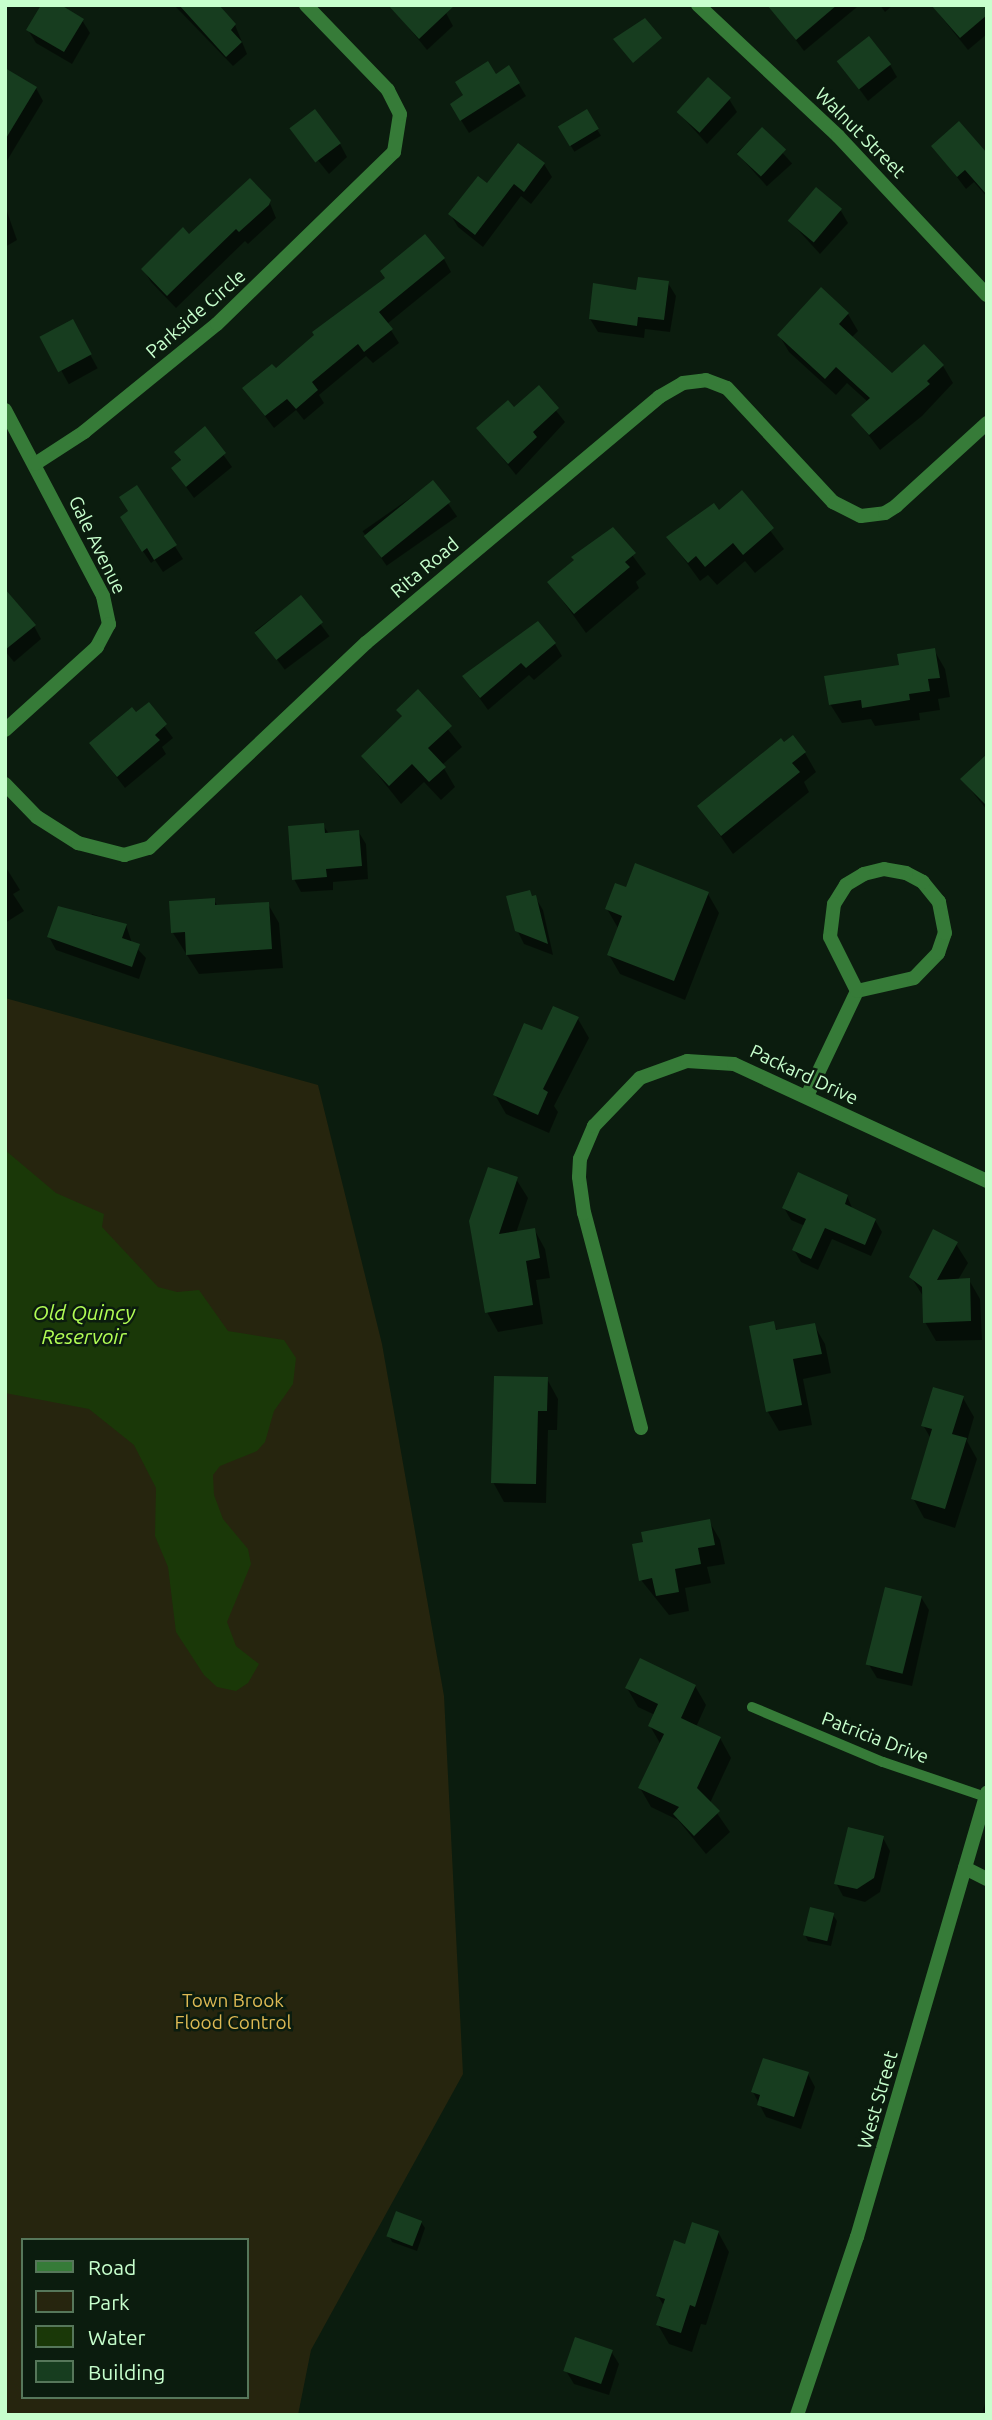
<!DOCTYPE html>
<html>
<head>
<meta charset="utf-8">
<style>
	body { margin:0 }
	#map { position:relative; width:992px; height:2420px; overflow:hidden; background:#0b1c0e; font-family:Ubuntu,sans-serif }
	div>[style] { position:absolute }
	.green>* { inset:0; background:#26250e }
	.water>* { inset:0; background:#1a3808 }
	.shadow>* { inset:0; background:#0007; transform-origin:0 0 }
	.building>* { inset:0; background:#173d1f; transform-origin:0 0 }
	.service>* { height:10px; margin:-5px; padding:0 5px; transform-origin:5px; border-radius:5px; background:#367b38 }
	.minor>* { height:14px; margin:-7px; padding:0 7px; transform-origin:7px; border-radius:7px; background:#367b38 }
	.tertiary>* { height:14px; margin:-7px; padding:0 7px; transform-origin:7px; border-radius:7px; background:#367b38 }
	span { translate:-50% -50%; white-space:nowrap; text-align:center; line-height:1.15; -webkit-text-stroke:5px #0b1c0e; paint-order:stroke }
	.street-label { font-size:19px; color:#c7ffcd }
	.park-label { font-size:19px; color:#ddb954 }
	.water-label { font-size:21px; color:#b2fe55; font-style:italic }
	.frame { position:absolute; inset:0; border:7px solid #c7ffcd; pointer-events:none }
	.legend { position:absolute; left:21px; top:2238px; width:228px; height:161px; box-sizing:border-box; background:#0b1c0e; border:2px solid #56775a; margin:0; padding:9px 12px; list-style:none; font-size:21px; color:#c7ffcd }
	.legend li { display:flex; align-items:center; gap:14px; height:35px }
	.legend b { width:35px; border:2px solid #56775a }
</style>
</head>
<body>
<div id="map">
	<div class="green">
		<div style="clip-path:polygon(evenodd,5px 998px,318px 1085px,382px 1344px,444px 1696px,463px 2074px,311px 2350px,298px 2415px,5px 2415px,5px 998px,23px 2240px,247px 2240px,247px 2397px,23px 2397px,23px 2240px)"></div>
	</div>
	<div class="water">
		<div style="clip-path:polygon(5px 1150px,56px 1193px,104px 1214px,102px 1227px,158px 1287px,177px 1292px,199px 1290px,228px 1331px,284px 1340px,296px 1358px,293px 1384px,274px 1411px,265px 1442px,257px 1451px,220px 1466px,213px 1475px,214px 1495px,223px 1519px,248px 1549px,251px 1564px,227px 1622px,236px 1646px,259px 1664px,248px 1683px,236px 1691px,217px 1687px,204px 1675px,176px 1632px,168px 1567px,155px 1536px,156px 1488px,134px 1445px,89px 1409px,5px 1393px)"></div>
	</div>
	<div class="shadow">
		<div style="clip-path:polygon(174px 5px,217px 5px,235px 25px,247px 54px,233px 66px)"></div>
		<div style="clip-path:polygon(788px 5px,856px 5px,857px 7px,804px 51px,777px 15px)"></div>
		<div style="clip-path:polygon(880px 5px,893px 5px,885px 12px)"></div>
		<div style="clip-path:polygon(932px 5px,987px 13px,987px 34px,968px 50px)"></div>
		<div style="clip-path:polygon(396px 12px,446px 13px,453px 26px,427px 50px)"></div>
		<div style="clip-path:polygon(82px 20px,90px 33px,72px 64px,36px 43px,28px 30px)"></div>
		<div style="clip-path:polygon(839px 61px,890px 65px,897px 77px,868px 101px)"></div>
		<div style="clip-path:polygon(509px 68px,526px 96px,469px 133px,459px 117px,465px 96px)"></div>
		<div style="clip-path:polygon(5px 70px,36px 88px,43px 101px,5px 164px)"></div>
		<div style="clip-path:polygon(729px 99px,737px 112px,707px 144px,678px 112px)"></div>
		<div style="left:586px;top:111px;width:29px;height:31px;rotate:59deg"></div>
		<div style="left:762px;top:130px;width:45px;height:34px;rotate:48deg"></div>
		<div style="clip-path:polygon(294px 131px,340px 144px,347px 157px,329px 174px)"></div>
		<div style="clip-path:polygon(518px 145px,544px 164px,552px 177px,531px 204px,521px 196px,483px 247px,458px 227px,450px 214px,487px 186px)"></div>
		<div style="clip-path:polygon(933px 146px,987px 155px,987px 197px,974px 182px,966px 189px)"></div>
		<div style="clip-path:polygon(269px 201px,276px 218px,248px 244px,245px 241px,176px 308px,151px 282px,143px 269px,189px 236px)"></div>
		<div style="clip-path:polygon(5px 206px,17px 240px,5px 247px)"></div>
		<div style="clip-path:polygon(841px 211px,848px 223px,820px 254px,789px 220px)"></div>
		<div style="clip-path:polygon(444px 259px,451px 272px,387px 324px,399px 343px,373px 363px,366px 356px,319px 395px,324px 403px,304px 420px,296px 410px,274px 428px,244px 389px)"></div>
		<div style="clip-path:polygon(668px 283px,676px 296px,670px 332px,645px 329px,644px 338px,598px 332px,590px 319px,637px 292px)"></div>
		<div style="clip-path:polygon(821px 290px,848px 314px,858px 331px,851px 338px,892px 376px,943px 366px,953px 383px,922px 416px,880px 450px,853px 415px,868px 402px,847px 383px,836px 395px,789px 352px,779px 335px)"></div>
		<div style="left:72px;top:322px;width:53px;height:33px;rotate:61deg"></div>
		<div style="clip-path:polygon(538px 388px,565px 422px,516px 475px,478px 428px,514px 409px)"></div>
		<div style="clip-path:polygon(205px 429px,232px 467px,194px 498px,173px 469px,181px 462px,176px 452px)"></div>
		<div style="left:433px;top:482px;width:42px;height:86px;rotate:55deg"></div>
		<div style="clip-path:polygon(137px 487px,183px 559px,163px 572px,155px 560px,151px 563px,129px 531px)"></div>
		<div style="clip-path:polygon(741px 492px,784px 549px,755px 573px,745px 561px,717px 585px,708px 575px,700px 581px,668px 537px,718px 512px)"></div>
		<div style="clip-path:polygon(613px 529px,646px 574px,636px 582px,639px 588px,586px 633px,550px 583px)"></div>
		<div style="left:300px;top:597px;width:49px;height:56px;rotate:53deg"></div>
		<div style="clip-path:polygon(5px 611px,34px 626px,41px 639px,14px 662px,5px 651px)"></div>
		<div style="clip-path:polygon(555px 644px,562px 656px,534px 680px,529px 675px,488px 710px,464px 677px)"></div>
		<div style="clip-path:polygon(934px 650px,945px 669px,950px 697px,938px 699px,940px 710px,919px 713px,920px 720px,875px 726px,871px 719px,842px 723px,830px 704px)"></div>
		<div style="clip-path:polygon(418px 692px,462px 747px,442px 765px,455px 787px,441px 800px,424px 782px,401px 804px,363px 756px,403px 718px)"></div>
		<div style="clip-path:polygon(148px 704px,173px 738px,162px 747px,166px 754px,125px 788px,91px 744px)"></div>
		<div style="clip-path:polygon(784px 744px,805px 753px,816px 772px,804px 782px,809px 792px,733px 854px,699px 806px)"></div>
		<div style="clip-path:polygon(987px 761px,987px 810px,962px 779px)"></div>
		<div style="clip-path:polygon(323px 825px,329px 834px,358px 831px,366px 844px,368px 879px,333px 882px,333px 890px,301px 892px,294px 879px)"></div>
		<div style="clip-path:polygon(5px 866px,20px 890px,13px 894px,24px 911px,5px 923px)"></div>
		<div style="clip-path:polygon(627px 889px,708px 894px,719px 913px,685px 1000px,620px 974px,609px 955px,618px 928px,607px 909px)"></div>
		<div style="clip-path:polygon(535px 897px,543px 910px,553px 955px,524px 944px,517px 930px)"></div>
		<div style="clip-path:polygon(214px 900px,218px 907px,268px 904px,279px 923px,283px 968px,199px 974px,173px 933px)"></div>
		<div style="clip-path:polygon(92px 914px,126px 925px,132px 943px,146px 958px,139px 979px,56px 950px,49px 937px,90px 919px)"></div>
		<div style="clip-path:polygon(578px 1019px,589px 1038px,554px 1106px,558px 1112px,549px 1133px,506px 1114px,495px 1095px)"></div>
		<div style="clip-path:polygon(516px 1179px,528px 1198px,516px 1233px,534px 1229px,545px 1249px,550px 1278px,536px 1280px,543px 1324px,498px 1332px,487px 1312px,471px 1221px)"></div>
		<div style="clip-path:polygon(847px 1196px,853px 1210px,875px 1220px,882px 1232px,871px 1256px,832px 1239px,818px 1270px,801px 1262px,794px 1250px,805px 1226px,791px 1220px,784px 1208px)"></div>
		<div style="clip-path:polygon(956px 1244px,968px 1263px,958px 1280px,969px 1280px,980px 1299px,982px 1340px,936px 1341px,925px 1322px,923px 1296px,911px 1277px)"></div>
		<div style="clip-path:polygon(773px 1323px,778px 1332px,814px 1325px,825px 1344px,831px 1373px,803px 1379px,812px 1425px,779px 1431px,768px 1412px,751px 1327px)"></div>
		<div style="clip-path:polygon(547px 1379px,558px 1399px,557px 1430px,548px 1430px,546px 1503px,504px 1502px,493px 1482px)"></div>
		<div style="clip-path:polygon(963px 1398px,974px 1417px,967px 1441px,977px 1459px,955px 1528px,924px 1518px,913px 1498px,931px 1439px,923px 1425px)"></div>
		<div style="clip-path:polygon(709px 1521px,720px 1540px,725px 1564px,707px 1567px,711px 1583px,685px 1588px,689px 1611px,669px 1615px,641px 1580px)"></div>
		<div style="clip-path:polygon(921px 1597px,929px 1610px,912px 1686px,877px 1678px,869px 1665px)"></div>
		<div style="clip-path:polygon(695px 1686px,706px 1705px,696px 1727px,720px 1738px,731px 1758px,710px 1803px,730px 1832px,706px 1854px,678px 1820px,651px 1807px,640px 1788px,661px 1745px,650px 1726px,655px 1715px,638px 1707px,627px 1688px)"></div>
		<div style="clip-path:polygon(883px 1838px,890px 1851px,880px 1892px,865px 1902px,843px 1896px,836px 1883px)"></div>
		<div style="clip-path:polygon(833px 1915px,837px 1921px,831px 1946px,808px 1941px,805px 1935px)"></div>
		<div style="clip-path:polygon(808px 2074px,815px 2087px,801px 2129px,766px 2117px,753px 2092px)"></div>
		<div style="clip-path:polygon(421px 2222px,425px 2228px,417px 2251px,392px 2242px,389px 2236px)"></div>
		<div style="clip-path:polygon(718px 2232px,729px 2252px,706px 2325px,701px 2324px,692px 2352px,669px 2344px,658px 2325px,664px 2306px,658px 2296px,686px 2246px)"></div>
		<div style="clip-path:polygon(611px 2351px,619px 2364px,609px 2395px,574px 2384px,566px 2371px)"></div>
		<div style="clip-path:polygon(987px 2397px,987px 2415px,986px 2415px,983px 2410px)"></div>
	</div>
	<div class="building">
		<div style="clip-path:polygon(41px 5px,61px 5px,84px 19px,64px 52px,26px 30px)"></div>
		<div style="clip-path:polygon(179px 5px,219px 5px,236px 24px,231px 30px,242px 42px,226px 57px)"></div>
		<div style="clip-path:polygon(388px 5px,455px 5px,419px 39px)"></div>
		<div style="clip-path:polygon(767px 5px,837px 5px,796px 40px)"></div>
		<div style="clip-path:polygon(931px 5px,987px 5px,987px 15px,960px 38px)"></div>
		<div style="clip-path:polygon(645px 18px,662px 38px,633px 63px,613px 39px)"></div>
		<div style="left:869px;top:36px;width:36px;height:41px;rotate:52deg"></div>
		<div style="clip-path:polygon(488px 61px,496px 74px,509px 65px,520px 83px,460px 121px,450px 104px,463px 95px,455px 82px)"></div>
		<div style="clip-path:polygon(5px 68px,37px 87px,5px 140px)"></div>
		<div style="left:708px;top:77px;width:31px;height:47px;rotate:42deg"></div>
		<div style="left:315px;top:109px;width:43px;height:32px;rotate:53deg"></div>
		<div style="left:587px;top:109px;width:23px;height:34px;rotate:59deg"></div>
		<div style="clip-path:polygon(959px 121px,987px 153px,987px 195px,965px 170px,957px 177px,931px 146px)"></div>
		<div style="left:762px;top:127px;width:33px;height:37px;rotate:43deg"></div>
		<div style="clip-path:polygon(518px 143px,545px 163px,524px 192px,514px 184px,475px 235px,448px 214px,478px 176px,487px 183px)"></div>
		<div style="clip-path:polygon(250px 178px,271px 200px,269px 205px,239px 232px,236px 229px,167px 296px,141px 269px,183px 227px,189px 234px)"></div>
		<div style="left:816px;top:187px;width:34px;height:44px;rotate:40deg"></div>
		<div style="clip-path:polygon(425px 234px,445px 258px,379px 312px,393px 329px,364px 352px,358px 344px,312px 382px,318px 390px,296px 409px,287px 399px,265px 416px,242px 388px,272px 364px,276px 368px,314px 335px,312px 332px,385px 278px,380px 271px)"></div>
		<div style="clip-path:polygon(638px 277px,669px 281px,664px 320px,638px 317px,637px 326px,589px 319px,593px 283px,636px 290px)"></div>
		<div style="clip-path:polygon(821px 287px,849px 313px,839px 324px,892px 373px,924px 344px,944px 365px,927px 381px,930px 384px,869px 435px,851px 415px,870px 398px,836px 367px,825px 379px,777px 335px)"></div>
		<div style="left:73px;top:319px;width:40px;height:38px;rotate:62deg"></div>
		<div style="clip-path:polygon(539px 385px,559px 408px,533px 432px,537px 437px,508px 464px,476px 428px,508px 400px,514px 407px)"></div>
		<div style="clip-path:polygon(205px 426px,226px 453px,186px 487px,171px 468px,181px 460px,174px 452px)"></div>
		<div style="left:433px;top:480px;width:28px;height:89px;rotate:51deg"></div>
		<div style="clip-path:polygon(137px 485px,177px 545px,154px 560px,147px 548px,142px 552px,120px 517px,128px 511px,119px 497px)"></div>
		<div style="clip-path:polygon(742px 490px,774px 528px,743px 555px,733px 543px,705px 567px,696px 556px,688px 563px,666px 537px,714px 503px,719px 510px)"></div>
		<div style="clip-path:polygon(613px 527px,636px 553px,625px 562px,630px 567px,574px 614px,547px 582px,574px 560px,571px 557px)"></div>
		<div style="clip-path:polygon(5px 589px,36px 625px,5px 650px)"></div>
		<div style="left:301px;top:595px;width:35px;height:60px;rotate:51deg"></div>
		<div style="clip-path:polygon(538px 621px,556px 643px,526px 668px,521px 663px,480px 698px,462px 676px)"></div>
		<div style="clip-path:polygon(935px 648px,940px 678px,928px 679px,930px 691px,909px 694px,910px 700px,862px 708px,861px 700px,829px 705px,824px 676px,899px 665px,897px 654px)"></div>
		<div style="clip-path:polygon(418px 689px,452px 726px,428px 748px,446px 767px,429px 782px,412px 764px,389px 786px,361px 756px,402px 716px,396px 710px)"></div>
		<div style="clip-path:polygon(149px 702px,167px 724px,155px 735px,160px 740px,117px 777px,89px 743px,132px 707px,136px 712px)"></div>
		<div style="clip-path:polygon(793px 735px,806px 752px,792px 763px,800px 772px,721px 836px,697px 806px,781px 738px,784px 742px)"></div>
		<div style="clip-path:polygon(987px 754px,987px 806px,960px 779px)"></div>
		<div style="clip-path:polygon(324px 823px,325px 833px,359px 830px,362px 866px,326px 869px,327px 877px,292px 880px,288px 826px)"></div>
		<div style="clip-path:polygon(635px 863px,709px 892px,674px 981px,607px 955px,622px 916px,605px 909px,615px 883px,626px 887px)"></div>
		<div style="clip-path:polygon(530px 890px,532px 896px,536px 895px,548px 944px,515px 931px,506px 896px)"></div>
		<div style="clip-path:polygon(215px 898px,215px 905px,269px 902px,272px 949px,186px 955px,185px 932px,171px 933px,169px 901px)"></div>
		<div style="clip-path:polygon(58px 906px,127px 924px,122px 938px,140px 944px,132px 967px,47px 937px)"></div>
		<div style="clip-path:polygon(553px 1006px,579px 1017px,543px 1089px,548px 1092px,538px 1115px,493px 1095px,524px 1023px,542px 1030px)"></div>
		<div style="clip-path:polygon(488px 1167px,518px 1177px,499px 1234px,535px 1228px,540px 1258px,526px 1261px,533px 1305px,485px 1313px,469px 1221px)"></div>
		<div style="clip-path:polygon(798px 1172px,848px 1195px,845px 1204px,876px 1219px,865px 1245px,825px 1228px,811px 1259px,792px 1250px,806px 1219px,782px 1208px)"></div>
		<div style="clip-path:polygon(933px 1229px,958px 1242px,937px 1280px,970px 1278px,971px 1321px,923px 1323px,922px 1287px,909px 1277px)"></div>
		<div style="clip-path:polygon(774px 1321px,776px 1330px,815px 1323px,822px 1354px,793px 1359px,802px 1405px,766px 1412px,749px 1326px)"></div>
		<div style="clip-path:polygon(494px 1376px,548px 1377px,547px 1411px,538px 1411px,536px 1484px,491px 1483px)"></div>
		<div style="clip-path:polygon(933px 1387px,964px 1396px,952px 1434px,967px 1438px,945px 1509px,911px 1499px,932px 1429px,921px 1426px)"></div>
		<div style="clip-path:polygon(710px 1519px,715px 1545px,698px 1548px,701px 1564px,675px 1569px,679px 1592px,656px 1596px,652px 1578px,639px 1581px,632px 1544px,643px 1542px,641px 1532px)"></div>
		<div style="left:885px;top:1587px;width:38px;height:80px;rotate:14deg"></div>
		<div style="clip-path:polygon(640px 1658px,696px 1685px,681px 1718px,721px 1737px,697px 1788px,720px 1811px,694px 1836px,673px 1814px,679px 1807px,638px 1788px,664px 1734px,648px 1726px,658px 1704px,625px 1688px)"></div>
		<div style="clip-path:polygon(848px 1827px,884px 1836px,874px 1878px,857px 1889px,834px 1884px)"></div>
		<div style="left:810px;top:1907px;width:25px;height:29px;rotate:14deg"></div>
		<div style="clip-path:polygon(763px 2058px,809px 2072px,794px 2117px,757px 2105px,760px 2095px,751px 2092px)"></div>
		<div style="left:396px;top:2211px;width:28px;height:27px;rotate:21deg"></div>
		<div style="clip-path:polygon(692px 2222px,719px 2231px,695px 2307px,690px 2305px,681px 2333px,656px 2325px,665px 2299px,656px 2296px,674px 2240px,685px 2244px)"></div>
		<div style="left:575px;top:2337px;width:40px;height:36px;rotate:19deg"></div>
	</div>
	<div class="service">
		<div style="left:752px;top:1707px;width:142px;rotate:22.8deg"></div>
		<div style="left:883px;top:1762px;width:109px;rotate:18.8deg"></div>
	</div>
	<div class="minor">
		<div style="left:698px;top:5px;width:192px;rotate:43.1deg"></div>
		<div style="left:838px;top:136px;width:218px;rotate:46.9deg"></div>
		<div style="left:5px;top:410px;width:210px;rotate:62.2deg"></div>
		<div style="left:103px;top:596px;width:29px;rotate:78deg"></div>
		<div style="left:109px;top:624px;width:26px;rotate:118deg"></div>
		<div style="left:97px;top:647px;width:124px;rotate:137.9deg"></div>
		<div style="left:35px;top:464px;width:59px;rotate:-33.1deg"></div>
		<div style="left:84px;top:432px;width:171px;rotate:-39.1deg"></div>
		<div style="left:217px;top:324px;width:247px;rotate:-44.2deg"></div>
		<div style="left:394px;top:152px;width:38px;rotate:-81deg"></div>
		<div style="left:400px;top:114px;width:27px;rotate:-117deg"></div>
		<div style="left:388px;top:90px;width:118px;rotate:-134deg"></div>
		<div style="left:5px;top:784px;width:46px;rotate:45.9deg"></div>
		<div style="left:37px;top:817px;width:49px;rotate:32.4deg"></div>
		<div style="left:78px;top:843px;width:48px;rotate:14.6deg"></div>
		<div style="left:124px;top:855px;width:26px;rotate:-16deg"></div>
		<div style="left:149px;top:848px;width:299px;rotate:-43.4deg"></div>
		<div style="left:366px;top:643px;width:383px;rotate:-40deg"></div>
		<div style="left:659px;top:397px;width:28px;rotate:-30deg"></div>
		<div style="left:683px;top:383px;width:23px;rotate:-7deg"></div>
		<div style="left:706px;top:380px;width:22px;rotate:21deg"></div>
		<div style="left:727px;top:388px;width:156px;rotate:47.1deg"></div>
		<div style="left:833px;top:502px;width:31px;rotate:27deg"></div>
		<div style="left:861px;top:516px;width:24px;rotate:-7deg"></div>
		<div style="left:885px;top:513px;width:13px;rotate:-32deg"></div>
		<div style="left:896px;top:506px;width:123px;rotate:-42.4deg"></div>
		<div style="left:807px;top:1096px;width:116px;rotate:-64.5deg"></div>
		<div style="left:857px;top:991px;width:58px;rotate:-12.8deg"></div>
		<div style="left:914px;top:978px;width:35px;rotate:-46deg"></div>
		<div style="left:938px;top:953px;width:21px;rotate:-71deg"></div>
		<div style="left:945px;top:933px;width:32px;rotate:-101deg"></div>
		<div style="left:939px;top:902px;width:26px;rotate:-129deg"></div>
		<div style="left:923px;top:882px;width:19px;rotate:-152deg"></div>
		<div style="left:906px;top:873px;width:22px;rotate:-170deg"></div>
		<div style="left:884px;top:869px;width:21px;rotate:166deg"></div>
		<div style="left:864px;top:874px;width:21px;rotate:149deg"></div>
		<div style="left:846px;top:885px;width:22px;rotate:122deg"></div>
		<div style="left:834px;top:904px;width:33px;rotate:97deg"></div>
		<div style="left:830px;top:937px;width:60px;rotate:63.4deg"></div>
		<div style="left:641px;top:1428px;width:222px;rotate:-104.8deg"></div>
		<div style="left:584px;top:1213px;width:36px;rotate:-98deg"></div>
		<div style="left:579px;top:1177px;width:18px;rotate:-87deg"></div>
		<div style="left:580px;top:1159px;width:36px;rotate:-67deg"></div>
		<div style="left:594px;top:1126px;width:66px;rotate:-46.2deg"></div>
		<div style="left:640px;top:1078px;width:50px;rotate:-19.9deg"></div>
		<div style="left:687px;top:1061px;width:47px;rotate:3.7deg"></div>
		<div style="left:734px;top:1064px;width:279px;rotate:24.8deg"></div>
		<div style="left:965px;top:1868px;width:25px;rotate:27deg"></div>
	</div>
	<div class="tertiary">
		<div style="left:797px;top:2415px;width:188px;rotate:-71.4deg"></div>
		<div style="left:857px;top:2237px;width:463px;rotate:-73.7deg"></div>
	</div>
	<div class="street-label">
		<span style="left:860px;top:133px;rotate:45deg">Walnut Street</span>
		<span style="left:196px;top:314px;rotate:-41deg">Parkside Circle</span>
		<span style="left:97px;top:545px;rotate:64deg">Gale Avenue</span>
		<span style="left:425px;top:568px;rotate:-40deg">Rita Road</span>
		<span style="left:804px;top:1075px;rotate:25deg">Packard Drive</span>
		<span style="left:875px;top:1738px;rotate:21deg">Patricia Drive</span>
		<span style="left:878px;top:2100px;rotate:-74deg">West Street</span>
	</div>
	<div class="park-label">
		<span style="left:233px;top:2012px">Town Brook<br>Flood Control</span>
	</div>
	<div class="water-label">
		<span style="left:84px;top:1324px">Old Quincy<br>Reservoir</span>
	</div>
	<div class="frame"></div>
	<ul class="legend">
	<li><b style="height:9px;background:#367b38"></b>Road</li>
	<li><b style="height:19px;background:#26250e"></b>Park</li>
	<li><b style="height:19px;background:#1a3808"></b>Water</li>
	<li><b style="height:19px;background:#173d1f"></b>Building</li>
	</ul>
</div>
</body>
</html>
